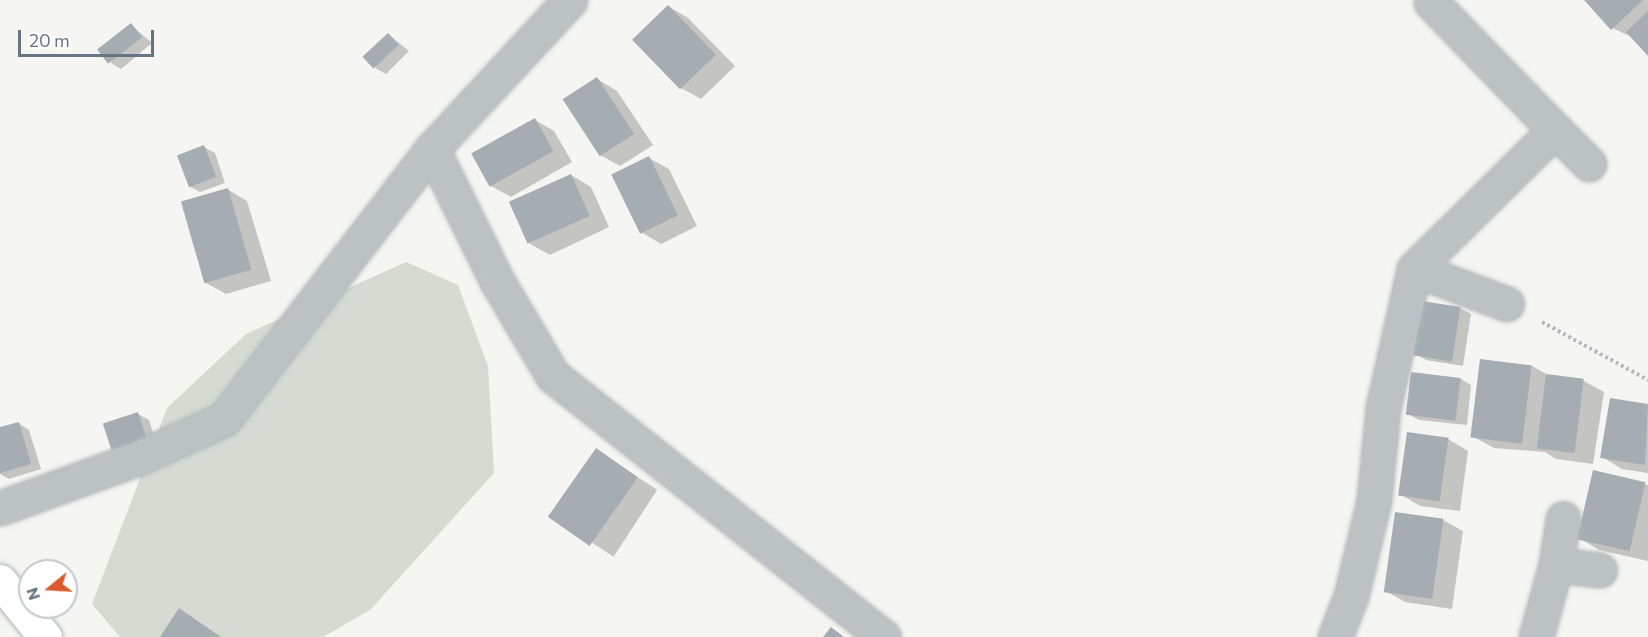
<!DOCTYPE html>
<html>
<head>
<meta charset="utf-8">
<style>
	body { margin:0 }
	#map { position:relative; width:1648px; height:637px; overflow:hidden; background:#f5f6f2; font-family:Commissioner,sans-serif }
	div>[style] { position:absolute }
	.green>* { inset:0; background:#d5dad2 }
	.shadow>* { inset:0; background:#0003; transform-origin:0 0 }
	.building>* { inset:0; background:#a5adb3; transform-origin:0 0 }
	.path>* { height:4px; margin-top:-2px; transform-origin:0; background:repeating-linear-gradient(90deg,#b7babc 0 3px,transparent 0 6px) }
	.roads { filter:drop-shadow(0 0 2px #b0b5b9) drop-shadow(0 0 2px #b0b5b9) }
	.minor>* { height:33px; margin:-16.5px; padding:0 16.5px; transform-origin:16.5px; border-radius:16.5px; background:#bcc1c4 }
	.major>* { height:33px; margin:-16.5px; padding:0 16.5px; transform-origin:16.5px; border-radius:16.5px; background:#fff }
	span { translate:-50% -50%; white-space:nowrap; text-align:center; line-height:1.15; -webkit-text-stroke:6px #fff; paint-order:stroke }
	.north { position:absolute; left:18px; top:559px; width:60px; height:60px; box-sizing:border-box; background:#fff; border:2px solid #c2c8cd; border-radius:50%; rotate:252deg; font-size:16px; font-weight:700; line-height:24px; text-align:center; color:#667582 }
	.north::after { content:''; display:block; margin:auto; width:21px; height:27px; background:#da592e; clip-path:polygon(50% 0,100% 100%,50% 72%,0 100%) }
	.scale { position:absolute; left:18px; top:30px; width:136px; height:27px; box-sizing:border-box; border:3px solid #667582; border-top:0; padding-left:8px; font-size:18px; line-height:21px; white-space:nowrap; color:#667582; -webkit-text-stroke:4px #fff; paint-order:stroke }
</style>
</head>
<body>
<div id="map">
	<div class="green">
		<div style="clip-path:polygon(406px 262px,458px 285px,488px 366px,494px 473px,370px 610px,323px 637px,120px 637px,92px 604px,167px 408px,246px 334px)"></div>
	</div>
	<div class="shadow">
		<div style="clip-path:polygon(1586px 0,1648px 0,1648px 54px,1634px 38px,1612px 28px)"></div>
		<div style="clip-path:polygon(668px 6px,688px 18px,735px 66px,701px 99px,681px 88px)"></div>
		<div style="clip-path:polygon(131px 25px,152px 43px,121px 69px,111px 63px)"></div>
		<div style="clip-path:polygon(388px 34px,409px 51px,386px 74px,375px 68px)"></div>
		<div style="clip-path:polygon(597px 79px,617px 91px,653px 145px,620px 166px,600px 155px)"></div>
		<div style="clip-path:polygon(535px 120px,554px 131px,572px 162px,511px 197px,491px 186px)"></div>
		<div style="clip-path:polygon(204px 147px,215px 153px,225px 183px,200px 192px,189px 186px)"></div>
		<div style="clip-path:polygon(649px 158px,669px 169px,697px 226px,661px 244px,641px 232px,614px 175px)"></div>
		<div style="clip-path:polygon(571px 175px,591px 187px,609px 227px,550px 255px,530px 244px)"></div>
		<div style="clip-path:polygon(227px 189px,247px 201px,271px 281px,226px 294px,206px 283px)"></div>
		<div style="clip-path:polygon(1460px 308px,1471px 314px,1463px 366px,1426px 360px,1416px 354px)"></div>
		<div style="clip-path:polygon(1532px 366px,1548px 375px,1584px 381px,1604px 392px,1593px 464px,1556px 459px,1545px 452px,1494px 448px,1474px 437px)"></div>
		<div style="clip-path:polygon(1461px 379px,1471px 385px,1467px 425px,1419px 420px,1408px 414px)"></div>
		<div style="clip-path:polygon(1611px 400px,1648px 406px,1648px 473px,1622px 469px,1602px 457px)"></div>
		<div style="clip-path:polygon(138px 414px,149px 420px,157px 445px,105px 425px)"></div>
		<div style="clip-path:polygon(18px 423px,29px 430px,41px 469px,9px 479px,0 474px,0 429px)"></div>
		<div style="clip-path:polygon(1448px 439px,1468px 451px,1460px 511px,1420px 506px,1400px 494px)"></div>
		<div style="left:596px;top:450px;width:73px;height:80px;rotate:33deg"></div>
		<div style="clip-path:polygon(1594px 472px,1648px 485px,1648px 561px,1599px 550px,1579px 538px)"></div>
		<div style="clip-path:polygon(1397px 513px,1443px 520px,1463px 531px,1452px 609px,1405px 602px,1386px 591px)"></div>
		<div style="clip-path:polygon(190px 616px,221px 637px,162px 637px)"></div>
	</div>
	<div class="building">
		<div style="clip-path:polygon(1584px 0,1643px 0,1611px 30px)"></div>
		<div style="left:668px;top:5px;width:69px;height:50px;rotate:46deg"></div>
		<div style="clip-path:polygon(1648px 11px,1648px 56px,1626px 32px)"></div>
		<div style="left:131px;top:23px;width:18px;height:43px;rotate:52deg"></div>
		<div style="left:388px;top:33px;width:16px;height:35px;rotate:47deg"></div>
		<div style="left:597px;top:77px;width:68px;height:41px;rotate:57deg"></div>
		<div style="left:535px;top:118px;width:38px;height:73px;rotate:61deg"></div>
		<div style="left:204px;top:145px;width:34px;height:29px;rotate:69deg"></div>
		<div style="left:649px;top:156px;width:66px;height:42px;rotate:64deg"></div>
		<div style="left:571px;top:174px;width:46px;height:68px;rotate:66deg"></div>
		<div style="left:228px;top:188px;width:85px;height:49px;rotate:74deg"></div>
		<div style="left:1422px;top:301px;width:39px;height:55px;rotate:9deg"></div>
		<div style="left:1480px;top:359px;width:52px;height:79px;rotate:7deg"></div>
		<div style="left:1411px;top:372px;width:50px;height:43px;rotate:7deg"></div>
		<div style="left:1546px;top:374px;width:38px;height:75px;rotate:7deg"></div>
		<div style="clip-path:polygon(1610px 398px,1648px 404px,1645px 465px,1600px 458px)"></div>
		<div style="left:138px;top:412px;width:28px;height:37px;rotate:72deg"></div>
		<div style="clip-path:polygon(19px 422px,31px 464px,0 473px,0 427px)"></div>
		<div style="left:1407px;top:432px;width:42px;height:64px;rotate:8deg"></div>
		<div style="left:596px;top:448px;width:51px;height:84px;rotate:35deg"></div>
		<div style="left:1593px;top:470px;width:54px;height:71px;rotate:13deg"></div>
		<div style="left:1395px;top:512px;width:49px;height:81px;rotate:8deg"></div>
		<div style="clip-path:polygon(179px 608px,212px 631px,208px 637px,160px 637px)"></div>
		<div style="clip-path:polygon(831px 627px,844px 637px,823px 637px)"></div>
	</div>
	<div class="path">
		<div style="left:1542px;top:322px;width:121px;rotate:28.7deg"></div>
	</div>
	<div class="roads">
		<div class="minor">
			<div style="left:1555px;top:130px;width:48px;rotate:45deg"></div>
			<div style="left:432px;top:149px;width:147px;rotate:63.8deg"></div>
			<div style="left:497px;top:281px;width:110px;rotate:59.5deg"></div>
			<div style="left:553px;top:376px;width:421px;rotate:38.3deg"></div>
			<div style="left:1414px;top:269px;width:198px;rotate:-44.6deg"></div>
			<div style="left:1555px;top:130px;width:178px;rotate:-134.1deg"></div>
			<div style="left:0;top:508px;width:147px;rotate:-19.9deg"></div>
			<div style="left:138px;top:458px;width:94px;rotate:-24.4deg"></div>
			<div style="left:224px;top:419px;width:341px;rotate:-52.4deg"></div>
			<div style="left:432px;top:149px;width:203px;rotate:-47.2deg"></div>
			<div style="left:1556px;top:565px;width:44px;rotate:6.5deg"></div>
			<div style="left:1335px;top:637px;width:44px;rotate:-68.7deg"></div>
			<div style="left:1351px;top:596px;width:99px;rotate:-76.5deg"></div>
			<div style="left:1374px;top:500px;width:92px;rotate:-84.4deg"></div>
			<div style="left:1383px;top:408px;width:142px;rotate:-77.4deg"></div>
			<div style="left:1414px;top:269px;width:99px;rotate:20.6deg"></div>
			<div style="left:1536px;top:637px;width:75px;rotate:-74.5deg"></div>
			<div style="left:1556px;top:565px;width:47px;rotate:-81.3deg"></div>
		</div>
		<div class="major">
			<div style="left:0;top:581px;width:72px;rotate:51.2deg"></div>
		</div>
	</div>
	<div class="north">N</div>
	<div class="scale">20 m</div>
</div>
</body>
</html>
